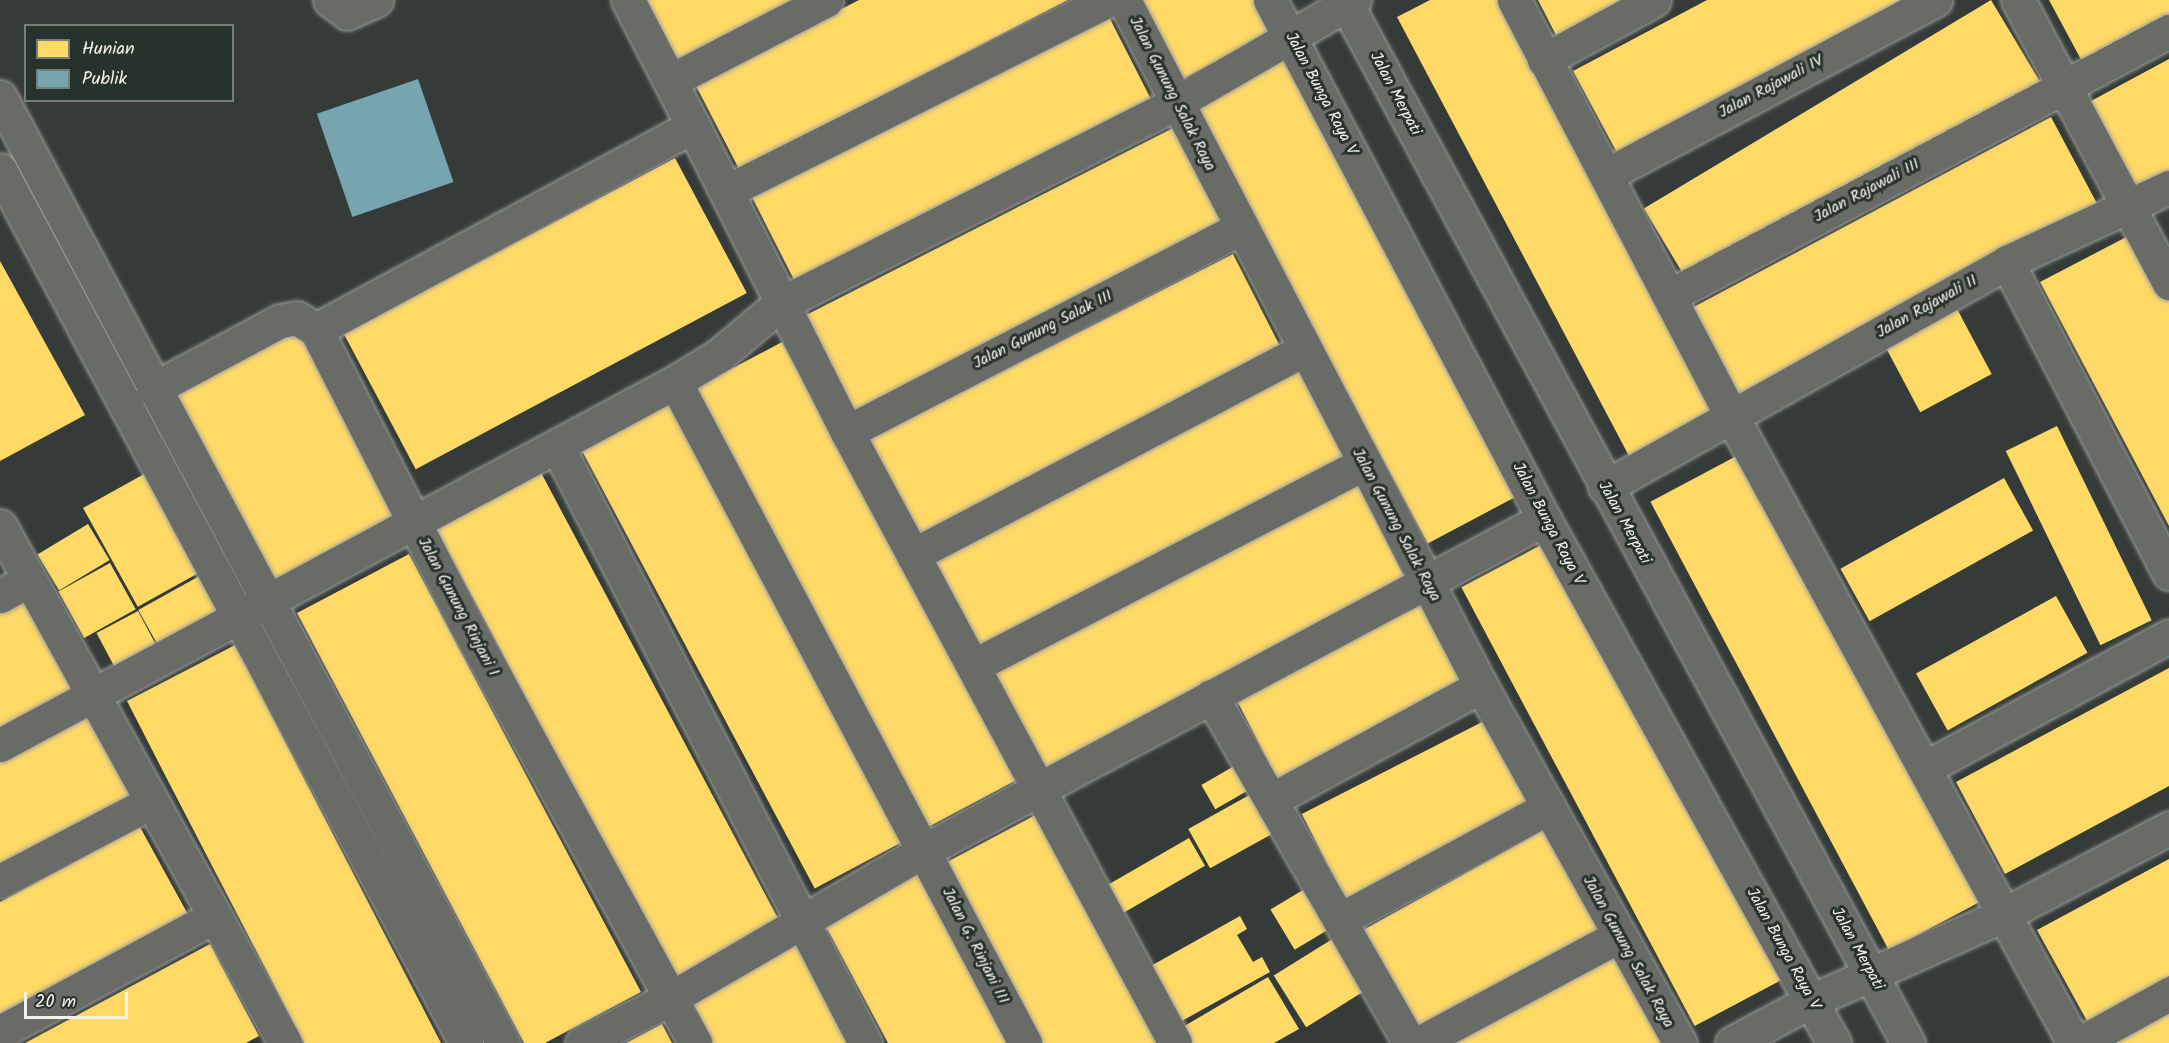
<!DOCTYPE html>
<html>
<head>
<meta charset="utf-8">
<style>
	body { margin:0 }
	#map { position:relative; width:2169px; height:1043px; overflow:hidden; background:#353b38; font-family:Kalam,sans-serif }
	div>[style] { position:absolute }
	.homes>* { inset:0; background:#ffd966; transform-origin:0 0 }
	.public>* { inset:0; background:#76a5af; transform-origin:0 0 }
	.roads { filter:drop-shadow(0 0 2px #9c9e9b) drop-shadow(0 0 2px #9c9e9b) }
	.minor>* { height:33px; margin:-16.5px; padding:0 16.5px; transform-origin:16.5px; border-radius:16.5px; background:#686b66 }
	.major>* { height:33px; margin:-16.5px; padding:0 16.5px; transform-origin:16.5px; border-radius:16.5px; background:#686b66 }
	span { translate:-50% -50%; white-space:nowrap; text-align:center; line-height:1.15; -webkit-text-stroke:6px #26332d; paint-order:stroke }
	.street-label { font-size:16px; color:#f4f1e8 }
	.legend { position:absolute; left:24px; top:24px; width:210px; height:78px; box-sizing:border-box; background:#26332d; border:2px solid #787f78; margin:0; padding:8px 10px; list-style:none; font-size:18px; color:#f4f1e8 }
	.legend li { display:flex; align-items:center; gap:12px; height:30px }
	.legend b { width:30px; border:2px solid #787f78 }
	.scale { position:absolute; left:24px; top:992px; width:104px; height:27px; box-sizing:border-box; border:3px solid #f4f1e8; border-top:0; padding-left:8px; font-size:18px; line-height:21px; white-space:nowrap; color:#f4f1e8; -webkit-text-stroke:4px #26332d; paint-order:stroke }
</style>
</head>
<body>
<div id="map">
	<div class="homes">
		<div style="clip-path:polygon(646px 0,799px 0,678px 63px)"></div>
		<div style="clip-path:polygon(859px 0,1068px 0,739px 169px,695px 84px)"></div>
		<div style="clip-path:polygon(1139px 0,1259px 0,1274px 30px,1181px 80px)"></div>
		<div style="clip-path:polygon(1430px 0,1507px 0,1722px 407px,1629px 456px,1397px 17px)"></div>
		<div style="clip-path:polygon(1538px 0,1628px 0,1559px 41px)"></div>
		<div style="clip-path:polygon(1707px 0,1926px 0,1622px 162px,1573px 71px)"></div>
		<div style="left:1991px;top:0;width:104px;height:405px;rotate:59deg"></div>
		<div style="clip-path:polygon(2049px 0,2169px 0,2169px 20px,2084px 65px)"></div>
		<div style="left:1106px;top:11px;width:109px;height:400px;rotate:63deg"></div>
		<div style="left:1288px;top:55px;width:497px;height:106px;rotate:62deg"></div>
		<div style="clip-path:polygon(2169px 59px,2169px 177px,2127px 199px,2078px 108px)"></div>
		<div style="left:2051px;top:117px;width:104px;height:408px;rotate:62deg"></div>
		<div style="left:1175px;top:127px;width:113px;height:414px;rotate:63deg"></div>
		<div style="left:675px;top:158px;width:153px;height:375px;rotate:62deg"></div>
		<div style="clip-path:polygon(2134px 233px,2169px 300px,2169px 526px,2040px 282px)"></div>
		<div style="left:1233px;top:254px;width:114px;height:413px;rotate:63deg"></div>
		<div style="clip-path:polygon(0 261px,85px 415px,0 461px)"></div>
		<div style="left:1956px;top:307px;width:76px;height:81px;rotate:62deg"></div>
		<div style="left:298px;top:325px;width:220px;height:140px;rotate:63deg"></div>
		<div style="left:782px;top:342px;width:497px;height:105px;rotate:62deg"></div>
		<div style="left:1302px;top:364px;width:112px;height:416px;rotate:63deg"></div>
		<div style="left:675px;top:400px;width:497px;height:106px;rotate:62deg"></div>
		<div style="left:2057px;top:426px;width:216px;height:57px;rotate:64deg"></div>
		<div style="left:1744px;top:452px;width:508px;height:106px;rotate:62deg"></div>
		<div style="left:538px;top:467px;width:517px;height:119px;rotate:62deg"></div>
		<div style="left:146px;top:473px;width:113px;height:72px;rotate:61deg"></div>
		<div style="left:1354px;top:478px;width:120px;height:411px;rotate:63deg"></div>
		<div style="left:2004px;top:478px;width:60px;height:187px;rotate:61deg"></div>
		<div style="left:88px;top:524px;width:42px;height:59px;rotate:59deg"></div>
		<div style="left:1554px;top:538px;width:497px;height:105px;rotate:62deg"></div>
		<div style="clip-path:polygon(409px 554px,641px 992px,545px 1043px,524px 1043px,297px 613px)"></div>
		<div style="left:110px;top:563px;width:53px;height:59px;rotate:61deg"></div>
		<div style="left:203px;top:574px;width:52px;height:74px;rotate:61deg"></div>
		<div style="left:2056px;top:596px;width:65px;height:160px;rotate:61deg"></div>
		<div style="clip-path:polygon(26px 599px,75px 690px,0 730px,0 613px)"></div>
		<div style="left:1427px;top:602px;width:91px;height:214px;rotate:63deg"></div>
		<div style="left:138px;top:611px;width:51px;height:47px;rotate:62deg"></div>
		<div style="clip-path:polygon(235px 645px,249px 672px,441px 1043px,304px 1043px,166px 777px,127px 701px)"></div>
		<div style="clip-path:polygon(2169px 668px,2169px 786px,2005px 874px,1956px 782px)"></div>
		<div style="clip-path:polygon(84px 707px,133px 798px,0 869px,0 751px)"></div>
		<div style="left:1488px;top:719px;width:96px;height:209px;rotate:63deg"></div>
		<div style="left:1236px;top:765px;width:28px;height:40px;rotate:60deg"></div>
		<div style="left:1253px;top:793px;width:45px;height:74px;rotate:61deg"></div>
		<div style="clip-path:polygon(1041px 812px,1162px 1043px,1043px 1043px,947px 862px)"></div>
		<div style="clip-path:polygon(140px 827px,190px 918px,0 1019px,0 902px)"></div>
		<div style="left:1549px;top:827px;width:123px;height:212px;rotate:61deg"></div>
		<div style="left:1189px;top:838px;width:32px;height:97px;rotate:60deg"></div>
		<div style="clip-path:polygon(2169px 859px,2169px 976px,2087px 1021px,2037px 930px)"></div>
		<div style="clip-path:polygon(918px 874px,1008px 1043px,888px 1043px,824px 923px)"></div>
		<div style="left:1303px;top:890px;width:47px;height:38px;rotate:59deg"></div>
		<div style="clip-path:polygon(1240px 916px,1247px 929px,1237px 935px,1253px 962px,1262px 957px,1270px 972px,1180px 1022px,1149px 967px)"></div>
		<div style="left:1334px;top:938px;width:61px;height:71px;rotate:58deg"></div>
		<div style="clip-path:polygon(798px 942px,852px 1043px,712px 1043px,689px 1000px)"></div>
		<div style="clip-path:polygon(210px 944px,259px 1036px,246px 1043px,25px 1043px)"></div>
		<div style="clip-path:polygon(1616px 946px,1670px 1043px,1440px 1043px)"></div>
		<div style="clip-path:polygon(1268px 977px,1299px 1029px,1274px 1043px,1190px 1043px,1181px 1028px)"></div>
		<div style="clip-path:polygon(2169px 1011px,2169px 1043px,2110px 1043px)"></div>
		<div style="clip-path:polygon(662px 1024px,672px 1043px,626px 1043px)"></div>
	</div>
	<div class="public">
		<div style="left:418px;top:79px;width:109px;height:107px;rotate:71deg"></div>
	</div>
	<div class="roads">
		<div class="minor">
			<div style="left:330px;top:0;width:21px;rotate:37deg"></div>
			<div style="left:347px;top:13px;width:32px;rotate:-24deg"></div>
			<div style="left:628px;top:0;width:142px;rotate:62.7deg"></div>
			<div style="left:1124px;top:0;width:773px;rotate:62.51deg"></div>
			<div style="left:1481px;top:686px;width:409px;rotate:60.9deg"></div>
			<div style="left:1270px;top:0;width:587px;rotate:62.17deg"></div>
			<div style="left:1544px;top:519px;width:599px;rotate:61.04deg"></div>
			<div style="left:1344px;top:0;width:1186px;rotate:61.6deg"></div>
			<div style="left:1514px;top:0;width:471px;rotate:62.4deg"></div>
			<div style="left:1732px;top:417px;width:713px;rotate:61.35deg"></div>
			<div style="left:2018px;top:0;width:321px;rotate:61.9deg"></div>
			<div style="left:1544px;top:60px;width:125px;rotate:-28.6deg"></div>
			<div style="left:670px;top:81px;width:176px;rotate:-27.4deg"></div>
			<div style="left:1606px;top:175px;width:373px;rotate:-28deg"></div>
			<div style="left:727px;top:191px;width:427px;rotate:-26.6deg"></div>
			<div style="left:2007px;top:262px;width:351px;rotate:62.5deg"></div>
			<div style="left:1671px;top:295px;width:564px;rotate:-27.93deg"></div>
			<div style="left:316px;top:330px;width:429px;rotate:-28.4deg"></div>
			<div style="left:693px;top:126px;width:343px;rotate:63.3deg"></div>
			<div style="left:847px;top:432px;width:693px;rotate:61.77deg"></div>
			<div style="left:675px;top:382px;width:748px;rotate:62.1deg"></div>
			<div style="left:153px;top:389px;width:144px;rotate:-28.2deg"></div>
			<div style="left:280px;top:321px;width:17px;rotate:-10deg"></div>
			<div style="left:297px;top:318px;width:22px;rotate:32deg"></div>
			<div style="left:316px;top:330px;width:332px;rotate:63deg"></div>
			<div style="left:467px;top:626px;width:475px;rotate:61.3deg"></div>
			<div style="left:847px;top:432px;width:443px;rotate:-27.4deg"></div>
			<div style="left:558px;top:448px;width:670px;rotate:62.71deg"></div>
			<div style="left:1605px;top:487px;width:461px;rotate:-29.2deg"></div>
			<div style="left:2007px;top:262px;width:179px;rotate:-24.8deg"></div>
			<div style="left:0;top:526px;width:590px;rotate:61.13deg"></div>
			<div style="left:913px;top:555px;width:441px;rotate:-27.7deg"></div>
			<div style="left:0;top:596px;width:33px;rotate:-29deg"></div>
			<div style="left:975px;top:665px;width:439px;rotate:-27.4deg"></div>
			<div style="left:1211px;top:696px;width:400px;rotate:60.2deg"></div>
			<div style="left:0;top:745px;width:766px;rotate:-28.27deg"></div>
			<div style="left:675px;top:382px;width:50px;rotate:-31.2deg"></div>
			<div style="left:718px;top:356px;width:81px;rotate:-40deg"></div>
			<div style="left:780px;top:304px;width:444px;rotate:-26.9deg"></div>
			<div style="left:1176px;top:103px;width:206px;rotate:-30.1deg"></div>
			<div style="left:1925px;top:768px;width:277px;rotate:-28.4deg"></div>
			<div style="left:1271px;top:800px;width:239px;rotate:-28.5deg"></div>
			<div style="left:0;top:881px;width:168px;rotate:-27.6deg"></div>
			<div style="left:1341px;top:919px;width:236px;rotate:-28.3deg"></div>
			<div style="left:0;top:1032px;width:243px;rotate:-28.3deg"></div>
			<div style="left:582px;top:1043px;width:100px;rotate:-26.8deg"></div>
			<div style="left:671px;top:998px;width:294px;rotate:-30.2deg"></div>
			<div style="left:925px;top:850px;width:702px;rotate:-28.13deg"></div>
			<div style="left:1419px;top:1043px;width:225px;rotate:-28.2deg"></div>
			<div style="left:1732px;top:1043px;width:89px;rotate:-28deg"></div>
			<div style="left:1811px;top:1001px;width:208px;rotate:-24.1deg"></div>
			<div style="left:2001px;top:916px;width:190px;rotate:-27.6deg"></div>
			<div style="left:2080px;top:1043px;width:102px;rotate:-28.8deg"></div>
		</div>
		<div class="major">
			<div style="left:0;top:97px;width:1071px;rotate:62deg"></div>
			<div style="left:0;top:170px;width:990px;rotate:61.91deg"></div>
		</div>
	</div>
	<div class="street-label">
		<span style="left:1771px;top:87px;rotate:-28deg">Jalan Rajawali IV</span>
		<span style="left:1172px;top:94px;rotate:63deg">Jalan Gunung Salak Raya</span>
		<span style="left:1321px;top:94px;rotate:62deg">Jalan Bunga Raya V</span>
		<span style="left:1395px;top:94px;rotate:62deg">Jalan Merpati</span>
		<span style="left:1867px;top:191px;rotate:-28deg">Jalan Rajawali III</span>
		<span style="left:1927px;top:307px;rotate:-29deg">Jalan Rajawali II</span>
		<span style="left:1043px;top:330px;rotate:-27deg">Jalan Gunung Salak III</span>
		<span style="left:1624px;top:523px;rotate:61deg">Jalan Merpati</span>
		<span style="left:1548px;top:524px;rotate:62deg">Jalan Bunga Raya V</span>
		<span style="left:1396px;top:525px;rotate:62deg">Jalan Gunung Salak Raya</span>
		<span style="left:458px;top:607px;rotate:62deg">Jalan Gunung Rinjani 1</span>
		<span style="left:975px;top:946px;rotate:63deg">Jalan G. Rinjani III</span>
		<span style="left:1783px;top:949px;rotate:61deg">Jalan Bunga Raya V</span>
		<span style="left:1857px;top:949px;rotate:61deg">Jalan Merpati</span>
		<span style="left:1628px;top:952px;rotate:61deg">Jalan Gunung Salak Raya</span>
	</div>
	<ul class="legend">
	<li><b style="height:16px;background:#ffd966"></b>Hunian</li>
	<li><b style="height:16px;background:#76a5af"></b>Publik</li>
	</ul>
	<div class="scale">20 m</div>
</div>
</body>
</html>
